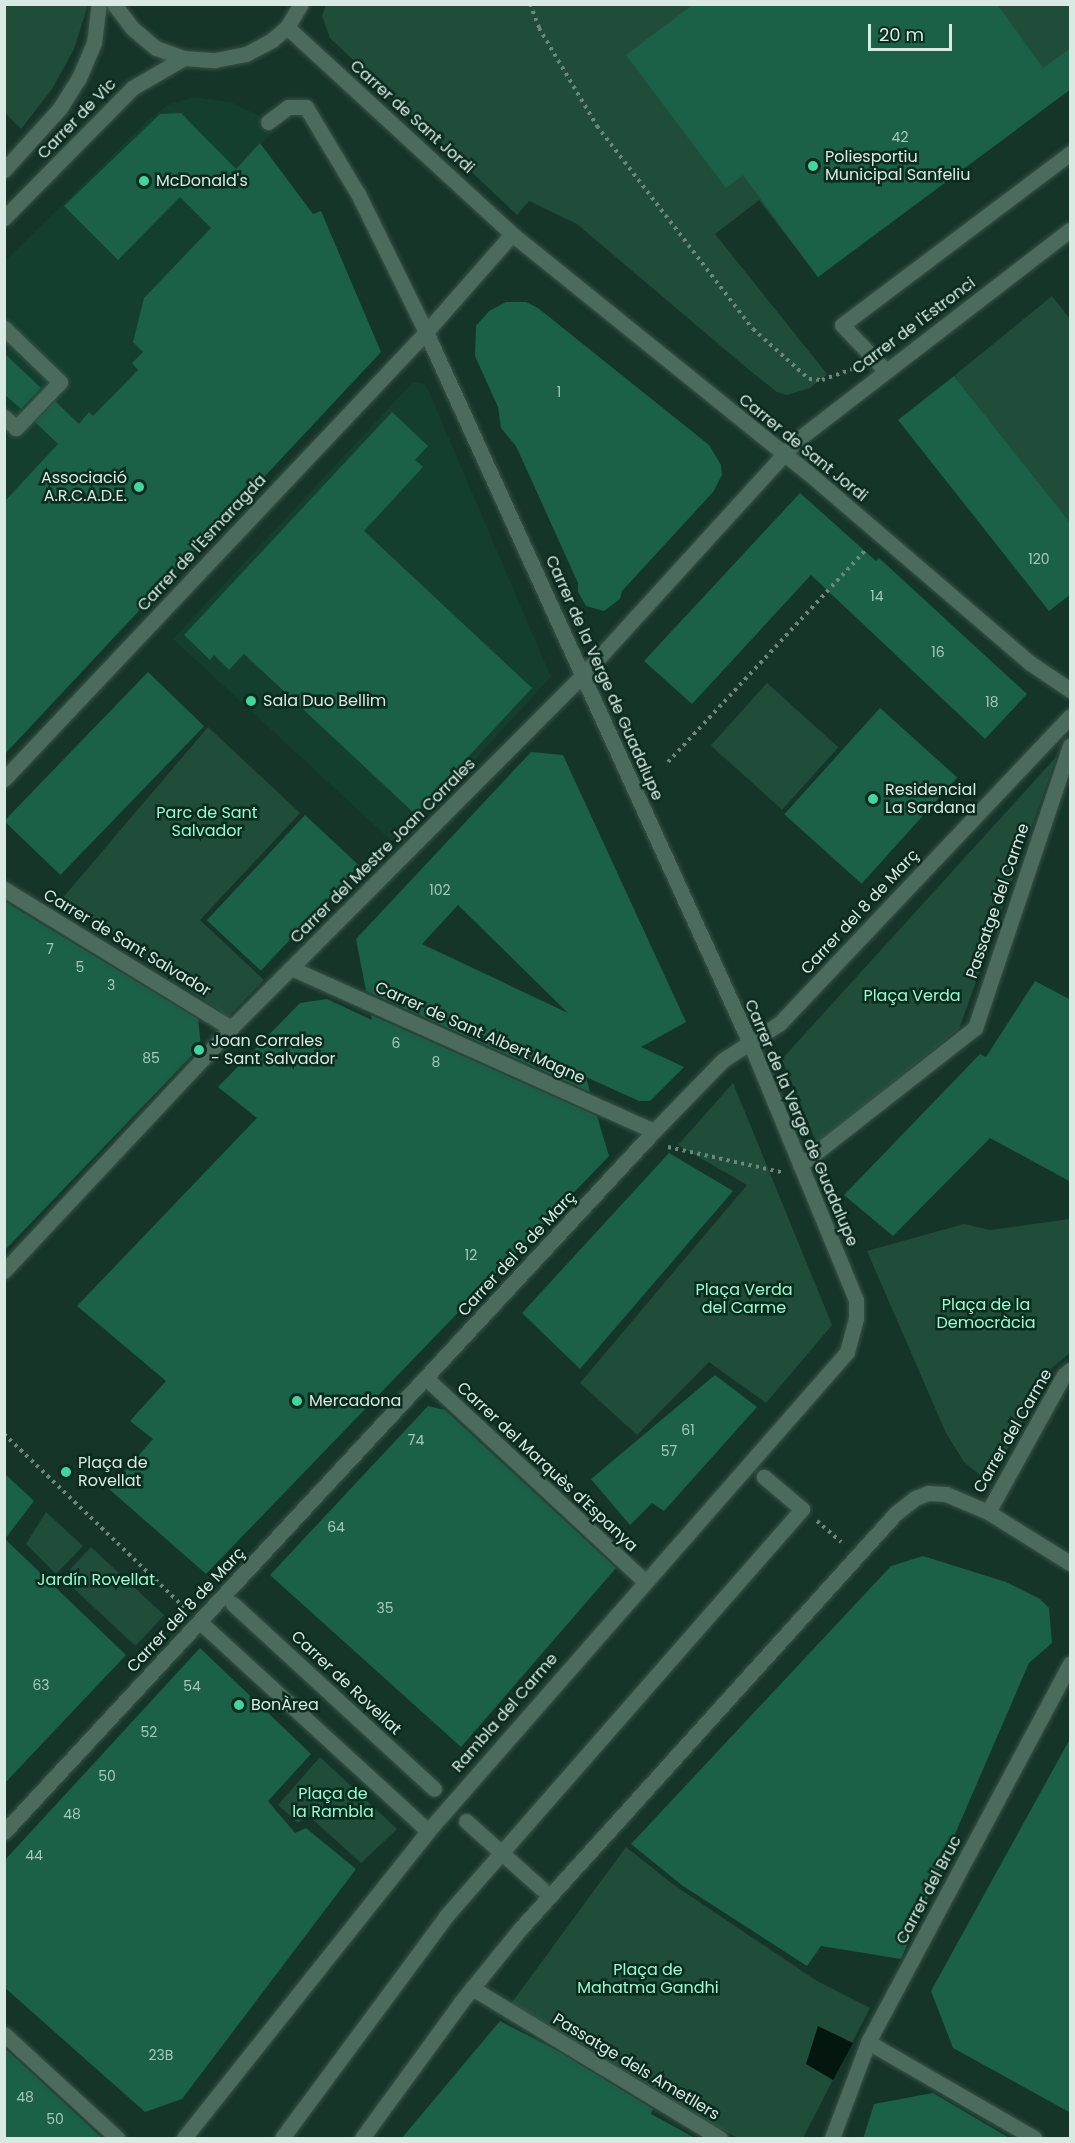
<!DOCTYPE html>
<meta charset="utf-8">
<style>
body{margin:0}
#map{position:relative;width:1075px;height:2143px;overflow:hidden;background:#153528;font-family:Poppins,sans-serif}
div>[style]{position:absolute}
[style*='--x']{left:calc(var(--x)*1px);top:calc(var(--y)*1px);width:calc(var(--w)*1px);rotate:calc(var(--a)*1deg)}
.built>*{inset:0;background:#143e2d}
.green>*{inset:0;background:#204d3a;transform-origin:0 0}
.water>*{inset:0;background:#03170f}
.building>*{inset:0;background:#1a6147;transform-origin:0 0}
.path>*{height:4px;margin-top:-2px;transform-origin:0;background:repeating-linear-gradient(90deg,#6c867b 0 3px,transparent 0 7.5px)}
.roads{filter:drop-shadow(0 0 2px #385246) drop-shadow(0 0 2px #385246)}
.minor>*{height:15px;margin:-7.5px;padding:0 7.5px;transform-origin:7.5px;border-radius:7.5px;background:#4b6b5c}
.dots>*{width:16px;height:16px;translate:-50% -50%;box-sizing:border-box;border:3px solid #0a2b1e;border-radius:50%}
span{translate:-50% -50%;white-space:nowrap;text-align:center;line-height:1.15;-webkit-text-stroke:5px #0a2b1e;paint-order:stroke}
.number-label{font-size:14px;color:#a8c8ba}
.number-label span{-webkit-text-stroke-width:0}
.street-label{font-size:16px;color:#d8eae1}
.poi-label{font-size:16px;color:#d8eae1}
.left{translate:0 -50%;text-align:left}
.right{translate:-100% -50%;text-align:right}
.park-label{font-size:16px;color:#98fbcf}
.frame{position:absolute;inset:0;border:6px solid #d8eae1;pointer-events:none}
.scale{position:absolute;left:868px;top:24px;width:84px;height:27px;box-sizing:border-box;border:3px solid #d8eae1;border-top:0;padding-left:8px;font-size:18px;line-height:21px;white-space:nowrap;color:#d8eae1;-webkit-text-stroke:4px #0a2b1e;paint-order:stroke}
</style>
<div id="map">
<div class="built">
<i style="clip-path:polygon(194px 97px,231px 102px,259px 116px,273px 132px,261px 144px,313px 214px,321px 211px,381px 352px,12px 746px,5px 739px,5px 261px,147px 121px,168px 105px)"></i>
<i style="clip-path:polygon(413px 382px,425px 384px,429px 392px,551px 677px,396px 845px,173px 639px)"></i>
</div>
<div class="green">
<i style="clip-path:polygon(326px 4px,1070px 5px,1070px 89px,818px 277px,759px 200px,715px 234px,827px 374px,810px 388px,787px 395px,777px 392px,748px 369px,577px 224px,529px 201px,517px 215px,330px 38px,322px 16px)"></i>
<i style="clip-path:polygon(4px 5px,88px 5px,74px 49px,52px 89px,21px 129px,5px 113px)"></i>
<i style="clip-path:polygon(1052px 296px,1070px 319px,1070px 524px,954px 376px)"></i>
<i style="left:767px;top:683px;width:96px;height:84px;rotate:42deg"></i>
<i style="clip-path:polygon(208px 727px,300px 813px,200px 920px,264px 980px,228px 1017px,61px 900px)"></i>
<i style="clip-path:polygon(1057px 756px,959px 1029px,817px 1144px,782px 1059px)"></i>
<i style="clip-path:polygon(733px 1083px,832px 1325px,766px 1403px,709px 1362px,637px 1435px,580px 1383px,747px 1185px,678px 1145px)"></i>
<i style="clip-path:polygon(1070px 1219px,1070px 1353px,1053px 1367px,989px 1482px,964px 1462px,946px 1433px,867px 1251px,964px 1224px,990px 1230px)"></i>
<i style="clip-path:polygon(46px 1512px,83px 1546px,56px 1574px,26px 1544px)"></i>
<i style="left:91px;top:1547px;width:100px;height:42px;rotate:43deg"></i>
<i style="clip-path:polygon(320px 1757px,397px 1829px,361px 1863px,308px 1815px,298px 1823px,278px 1805px)"></i>
<i style="clip-path:polygon(626px 1847px,674px 1885px,817px 1981px,870px 2008px,803px 2138px,738px 2138px,668px 2102px,663px 2094px,510px 2005px)"></i>
</div>
<div class="water">
<i style="clip-path:polygon(818px 2026px,853px 2043px,833px 2080px,806px 2064px)"></i>
</div>
<div class="building">
<i style="clip-path:polygon(694px 4px,997px 4px,1043px 68px,1071px 48px,1071px 89px,818px 277px,743px 175px,726px 188px,626px 55px)"></i>
<i style="clip-path:polygon(181px 113px,236px 169px,260px 143px,313px 214px,321px 211px,381px 352px,4px 755px,4px 502px,58px 444px,35px 422px,55px 401px,79px 424px,89px 412px,93px 416px,138px 370px,132px 363px,143px 352px,133px 342px,144px 298px,211px 228px,180px 197px,118px 260px,64px 206px,160px 114px)"></i>
<i style="clip-path:polygon(506px 302px,526px 302px,538px 308px,709px 445px,721px 465px,722px 475px,713px 492px,622px 591px,620px 599px,604px 611px,586px 606px,578px 592px,578px 583px,516px 446px,501px 428px,498px 407px,475px 356px,476px 326px,489px 311px)"></i>
<i style="clip-path:polygon(4px 353px,41px 388px,21px 409px,4px 394px)"></i>
<i style="clip-path:polygon(954px 376px,1071px 524px,1071px 594px,1049px 611px,898px 420px)"></i>
<i style="clip-path:polygon(392px 412px,428px 446px,415px 460px,423px 467px,364px 531px,532px 688px,415px 814px,244px 654px,229px 670px,214px 655px,210px 660px,184px 635px)"></i>
<i style="clip-path:polygon(800px 493px,876px 561px,879px 558px,1027px 694px,985px 739px,811px 575px,692px 704px,644px 661px)"></i>
<i style="left:148px;top:672px;width:78px;height:207px;rotate:44deg"></i>
<i style="left:880px;top:708px;width:104px;height:143px;rotate:42deg"></i>
<i style="clip-path:polygon(evenodd,531px 752px,563px 755px,686px 1022px,641px 1047px,684px 1067px,650px 1101px,639px 1101px,586px 1077px,590px 1092px,366px 991px,356px 939px,531px 752px,458px 905px,568px 1013px,422px 944px,458px 905px)"></i>
<i style="left:305px;top:815px;width:74px;height:144px;rotate:43deg"></i>
<i style="clip-path:polygon(4px 901px,198px 1019px,201px 1046px,4px 1251px)"></i>
<i style="clip-path:polygon(1035px 981px,1071px 1000px,1071px 1182px,990px 1138px,893px 1236px,844px 1195px,980px 1054px,986px 1057px)"></i>
<i style="clip-path:polygon(327px 999px,372px 1020px,371px 1015px,597px 1116px,609px 1156px,206px 1574px,109px 1489px,153px 1439px,130px 1421px,166px 1381px,77px 1306px,257px 1118px,218px 1087px,300px 1003px)"></i>
<i style="clip-path:polygon(669px 1153px,733px 1191px,580px 1369px,522px 1313px)"></i>
<i style="clip-path:polygon(715px 1375px,757px 1407px,664px 1511px,652px 1503px,630px 1525px,591px 1479px)"></i>
<i style="clip-path:polygon(428px 1406px,445px 1410px,616px 1568px,461px 1747px,270px 1575px)"></i>
<i style="clip-path:polygon(4px 1473px,34px 1501px,5px 1539px,126px 1655px,4px 1784px)"></i>
<i style="clip-path:polygon(923px 1556px,1006px 1582px,1040px 1599px,1049px 1608px,1052px 1643px,1029px 1663px,901px 1959px,821px 1946px,807px 1966px,683px 1886px,631px 1844px,891px 1566px)"></i>
<i style="clip-path:polygon(200px 1648px,311px 1754px,268px 1801px,295px 1833px,306px 1828px,356px 1869px,182px 2099px,145px 2112px,4px 1987px,4px 1861px)"></i>
<i style="clip-path:polygon(1071px 1737px,1071px 2113px,953px 2048px,931px 1991px)"></i>
<i style="clip-path:polygon(500px 2021px,558px 2051px,653px 2109px,651px 2114px,697px 2139px,401px 2139px)"></i>
<i style="clip-path:polygon(4px 2048px,18px 2060px,103px 2139px,4px 2139px)"></i>
<i style="clip-path:polygon(933px 2093px,1011px 2139px,863px 2139px,874px 2104px)"></i>
</div>
<div class="path">
<i style="--x:530;--y:4;--w:26;--a:69"></i>
<i style="--x:539;--y:28;--w:114;--a:59.4"></i>
<i style="--x:597;--y:126;--w:256;--a:52.5"></i>
<i style="--x:753;--y:329;--w:75;--a:41.8"></i>
<i style="--x:809;--y:379;--w:13;--a:4"></i>
<i style="--x:822;--y:380;--w:32;--a:-20"></i>
<i style="--x:668;--y:762;--w:290;--a:-47"></i>
<i style="--x:668;--y:1147;--w:116;--a:12.5"></i>
<i style="--x:4;--y:1434;--w:250;--a:43.9"></i>
<i style="--x:817;--y:1521;--w:32;--a:41"></i>
</div>
<div class="roads">
<div class="minor">
<i style="--x:114;--y:4;--w:30;--a:53"></i>
<i style="--x:132;--y:28;--w:31;--a:40"></i>
<i style="--x:156;--y:48;--w:30;--a:20"></i>
<i style="--x:184;--y:58;--w:31;--a:4"></i>
<i style="--x:215;--y:60;--w:32;--a:-11"></i>
<i style="--x:246;--y:54;--w:30;--a:-28"></i>
<i style="--x:272;--y:40;--w:20;--a:-41"></i>
<i style="--x:287;--y:27;--w:27;--a:-59"></i>
<i style="--x:287;--y:27;--w:306;--a:42.6"></i>
<i style="--x:512;--y:234;--w:378;--a:38.9"></i>
<i style="--x:806;--y:471;--w:295;--a:40.6"></i>
<i style="--x:1030;--y:663;--w:48;--a:34"></i>
<i style="--x:4;--y:170;--w:84;--a:-47.9"></i>
<i style="--x:60;--y:108;--w:36;--a:-58"></i>
<i style="--x:79;--y:78;--w:38;--a:-67"></i>
<i style="--x:94;--y:43;--w:39;--a:-83"></i>
<i style="--x:4;--y:218;--w:182;--a:-45.4"></i>
<i style="--x:132;--y:88;--w:60;--a:-30"></i>
<i style="--x:4;--y:328;--w:78;--a:44"></i>
<i style="--x:60;--y:382;--w:64;--a:133.7"></i>
<i style="--x:16;--y:428;--w:16;--a:-137"></i>
<i style="--x:885;--y:370;--w:62;--a:-133.7"></i>
<i style="--x:842;--y:325;--w:286;--a:-37"></i>
<i style="--x:4;--y:779;--w:615;--a:-46.65"></i>
<i style="--x:426;--y:332;--w:130;--a:-48.7"></i>
<i style="--x:4;--y:889;--w:266;--a:31.5"></i>
<i style="--x:291;--y:968;--w:398;--a:24.2"></i>
<i style="--x:800;--y:1165;--w:222;--a:-38.1"></i>
<i style="--x:975;--y:1028;--w:298;--a:-71.4"></i>
<i style="--x:4;--y:1271;--w:333;--a:-46.9"></i>
<i style="--x:231;--y:1028;--w:499;--a:-45.1"></i>
<i style="--x:583;--y:675;--w:318;--a:-47.7"></i>
<i style="--x:797;--y:440;--w:344;--a:-37.6"></i>
<i style="--x:427;--y:1379;--w:296;--a:42.9"></i>
<i style="--x:988;--y:1512;--w:157;--a:-61"></i>
<i style="--x:1064;--y:1375;--w:8;--a:-40"></i>
<i style="--x:233;--y:1604;--w:273;--a:42.6"></i>
<i style="--x:200;--y:1622;--w:309;--a:42.5"></i>
<i style="--x:466;--y:1821;--w:101;--a:41.8"></i>
<i style="--x:4;--y:1832;--w:956;--a:-47.16"></i>
<i style="--x:654;--y:1131;--w:99;--a:-45.8"></i>
<i style="--x:723;--y:1060;--w:68;--a:-33"></i>
<i style="--x:780;--y:1023;--w:422;--a:-46.6"></i>
<i style="--x:472;--y:1988;--w:290;--a:31.2"></i>
<i style="--x:4;--y:2034;--w:154;--a:42.6"></i>
<i style="--x:868;--y:2042;--w:192;--a:30"></i>
<i style="--x:184;--y:2138;--w:392;--a:-51.5"></i>
<i style="--x:428;--y:1831;--w:636;--a:-48.82"></i>
<i style="--x:847;--y:1352;--w:35;--a:-75"></i>
<i style="--x:856;--y:1318;--w:18;--a:-90"></i>
<i style="--x:856;--y:1300;--w:278;--a:-112.4"></i>
<i style="--x:750;--y:1043;--w:781;--a:-114.5"></i>
<i style="--x:426;--y:332;--w:154;--a:-116.2"></i>
<i style="--x:358;--y:194;--w:101;--a:-120.9"></i>
<i style="--x:306;--y:107;--w:18;--a:180"></i>
<i style="--x:288;--y:107;--w:25;--a:143"></i>
<i style="--x:282;--y:2138;--w:276;--a:-53.5"></i>
<i style="--x:446;--y:1916;--w:541;--a:-48.82"></i>
<i style="--x:802;--y:1509;--w:50;--a:-139.9"></i>
<i style="--x:362;--y:2138;--w:168;--a:-53.9"></i>
<i style="--x:461;--y:2002;--w:95;--a:-51"></i>
<i style="--x:521;--y:1928;--w:559;--a:-47.9"></i>
<i style="--x:896;--y:1513;--w:24;--a:-38"></i>
<i style="--x:915;--y:1498;--w:14;--a:-21"></i>
<i style="--x:928;--y:1493;--w:18;--a:3"></i>
<i style="--x:946;--y:1494;--w:46;--a:23.2"></i>
<i style="--x:988;--y:1512;--w:97;--a:31.9"></i>
<i style="--x:832;--y:2138;--w:103;--a:-69.4"></i>
<i style="--x:868;--y:2042;--w:429;--a:-61.9"></i>
</div>
</div>
<div class="dots">
<i style="left:813px;top:166px;background:#45d49e"></i>
<i style="left:144px;top:181px;background:#45d49e"></i>
<i style="left:139px;top:487px;background:#45d49e"></i>
<i style="left:251px;top:701px;background:#45d49e"></i>
<i style="left:873px;top:799px;background:#45d49e"></i>
<i style="left:199px;top:1050px;background:#45d49e"></i>
<i style="left:297px;top:1401px;background:#45d49e"></i>
<i style="left:66px;top:1472px;background:#45d49e"></i>
<i style="left:239px;top:1705px;background:#45d49e"></i>
</div>
<div class="number-label">
<span style="left:900px;top:137px">42</span>
<span style="left:559px;top:392px">1</span>
<span style="left:1039px;top:559px">120</span>
<span style="left:877px;top:596px">14</span>
<span style="left:938px;top:652px">16</span>
<span style="left:992px;top:702px">18</span>
<span style="left:440px;top:890px">102</span>
<span style="left:50px;top:949px">7</span>
<span style="left:80px;top:967px">5</span>
<span style="left:111px;top:985px">3</span>
<span style="left:396px;top:1043px">6</span>
<span style="left:151px;top:1058px">85</span>
<span style="left:436px;top:1062px">8</span>
<span style="left:471px;top:1255px">12</span>
<span style="left:688px;top:1430px">61</span>
<span style="left:416px;top:1440px">74</span>
<span style="left:669px;top:1451px">57</span>
<span style="left:336px;top:1527px">64</span>
<span style="left:385px;top:1608px">35</span>
<span style="left:41px;top:1685px">63</span>
<span style="left:192px;top:1686px">54</span>
<span style="left:149px;top:1732px">52</span>
<span style="left:107px;top:1776px">50</span>
<span style="left:72px;top:1814px">48</span>
<span style="left:34px;top:1855px">44</span>
<span style="left:161px;top:2055px">23B</span>
<span style="left:25px;top:2097px">48</span>
<span style="left:55px;top:2119px">50</span>
</div>
<div class="street-label">
<span style="left:412px;top:117px;rotate:42deg">Carrer de Sant Jordi</span>
<span style="left:77px;top:119px;rotate:-46deg">Carrer de Vic</span>
<span style="left:914px;top:326px;rotate:-37deg">Carrer de l'Estronci</span>
<span style="left:803px;top:448px;rotate:39deg">Carrer de Sant Jordi</span>
<span style="left:202px;top:543px;rotate:-47deg">Carrer de l'Esmaragda</span>
<span style="left:604px;top:678px;rotate:66deg">Carrer de la Verge de Guadalupe</span>
<span style="left:383px;top:851px;rotate:-45deg">Carrer del Mestre Joan Corrales</span>
<span style="left:998px;top:901px;rotate:-71deg">Passatge del Carme</span>
<span style="left:860px;top:912px;rotate:-47deg">Carrer del 8 de Març</span>
<span style="left:127px;top:943px;rotate:31deg">Carrer de Sant Salvador</span>
<span style="left:480px;top:1033px;rotate:24deg">Carrer de Sant Albert Magne</span>
<span style="left:801px;top:1123px;rotate:67deg">Carrer de la Verge de Guadalupe</span>
<span style="left:517px;top:1254px;rotate:-47deg">Carrer del 8 de Març</span>
<span style="left:1013px;top:1431px;rotate:-60deg">Carrer del Carme</span>
<span style="left:547px;top:1467px;rotate:43deg">Carrer del Marquès d'Espanya</span>
<span style="left:186px;top:1610px;rotate:-47deg">Carrer del 8 de Març</span>
<span style="left:346px;top:1683px;rotate:43deg">Carrer de Rovellat</span>
<span style="left:505px;top:1713px;rotate:-49deg">Rambla del Carme</span>
<span style="left:929px;top:1890px;rotate:-62deg">Carrer del Bruc</span>
<span style="left:636px;top:2067px;rotate:31deg">Passatge dels Ametllers</span>
</div>
<div class="poi-label">
<span class="left" style="left:825px;top:166px">Poliesportiu<br>Municipal Sanfeliu</span>
<span class="left" style="left:156px;top:181px">McDonald's</span>
<span class="right" style="left:127px;top:487px">Associació<br>A.R.C.A.D.E.</span>
<span class="left" style="left:263px;top:701px">Sala Duo Bellim</span>
<span class="left" style="left:885px;top:799px">Residencial<br>La Sardana</span>
<span class="left" style="left:211px;top:1050px">Joan Corrales<br>- Sant Salvador</span>
<span class="left" style="left:309px;top:1401px">Mercadona</span>
<span class="left" style="left:78px;top:1472px">Plaça de<br>Rovellat</span>
<span class="left" style="left:251px;top:1705px">BonÀrea</span>
</div>
<div class="park-label">
<span style="left:207px;top:822px">Parc de Sant<br>Salvador</span>
<span style="left:912px;top:996px">Plaça Verda</span>
<span style="left:744px;top:1299px">Plaça Verda<br>del Carme</span>
<span style="left:986px;top:1314px">Plaça de la<br>Democràcia</span>
<span style="left:96px;top:1580px">Jardín Rovellat</span>
<span style="left:333px;top:1803px">Plaça de<br>la Rambla</span>
<span style="left:648px;top:1979px">Plaça de<br>Mahatma Gandhi</span>
</div>
<div class="frame"></div>
<div class="scale">20 m</div>
</div>
